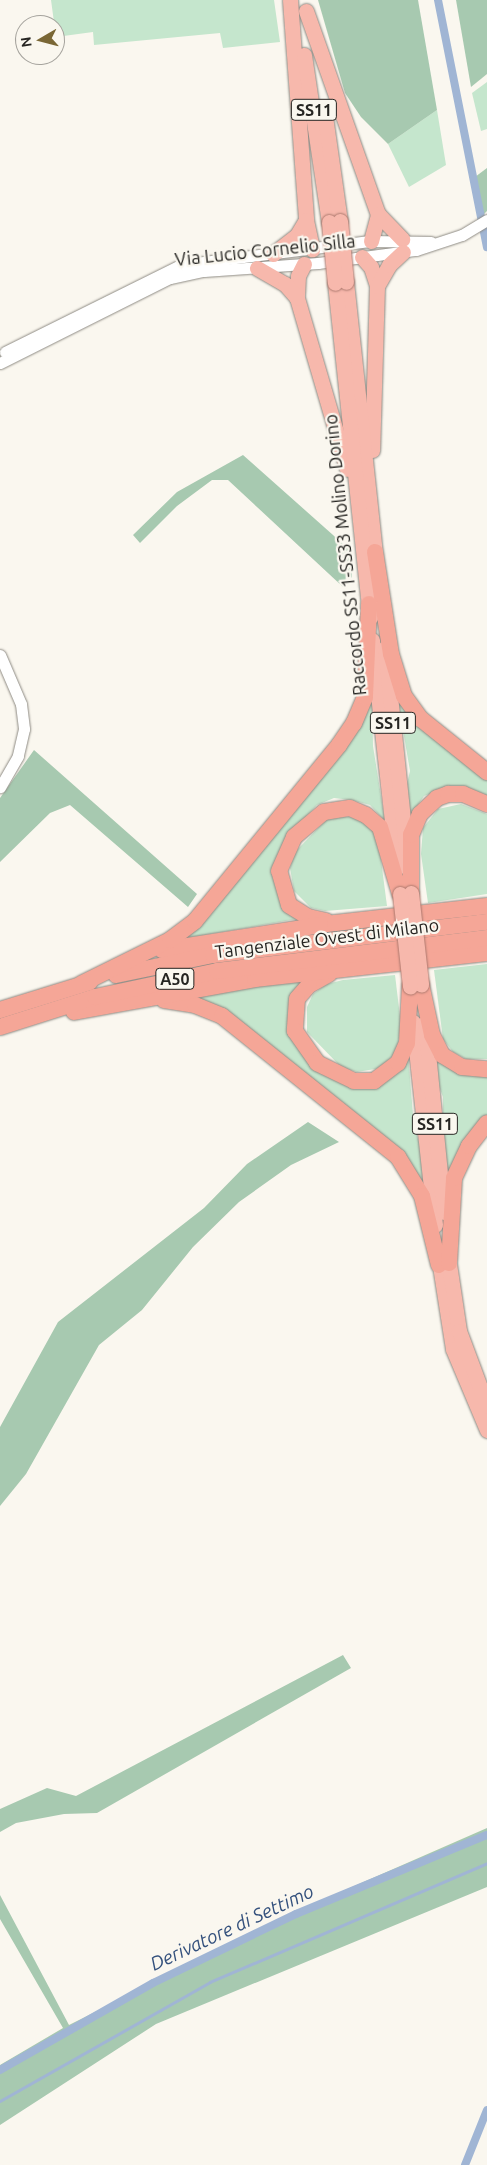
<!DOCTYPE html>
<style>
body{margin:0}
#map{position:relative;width:487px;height:2165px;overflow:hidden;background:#faf7ef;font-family:Ubuntu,sans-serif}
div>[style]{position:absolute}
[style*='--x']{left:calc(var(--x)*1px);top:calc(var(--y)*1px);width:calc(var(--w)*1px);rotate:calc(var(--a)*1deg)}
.green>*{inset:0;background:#c5e6cd}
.forest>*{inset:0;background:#a7c9b0}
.stream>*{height:2.5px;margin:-1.25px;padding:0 1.25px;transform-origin:1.25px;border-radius:1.25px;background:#a0b5d4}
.canal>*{height:8px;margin:-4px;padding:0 4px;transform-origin:4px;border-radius:4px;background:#a0b5d4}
.roads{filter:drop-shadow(0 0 1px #8e8b84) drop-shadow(0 0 1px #8e8b84)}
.tertiary>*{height:11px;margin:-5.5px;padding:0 5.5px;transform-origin:5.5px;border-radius:5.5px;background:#fff}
.trunk>*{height:15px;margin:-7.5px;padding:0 7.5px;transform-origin:7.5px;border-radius:7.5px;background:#f7b8ac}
.motorway>*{height:16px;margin:-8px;padding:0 8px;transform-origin:8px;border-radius:8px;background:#f5a697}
.bridges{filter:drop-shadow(0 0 1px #ad796e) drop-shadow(0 0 1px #ad796e)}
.trunk-bridge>*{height:15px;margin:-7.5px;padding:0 7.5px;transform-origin:7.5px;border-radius:7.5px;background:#f7b8ac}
span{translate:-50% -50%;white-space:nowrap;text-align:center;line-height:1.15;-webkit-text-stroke:4.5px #faf7ef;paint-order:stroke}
.shield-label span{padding:1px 4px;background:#faf7ef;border:1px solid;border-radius:4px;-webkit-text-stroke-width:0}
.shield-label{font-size:16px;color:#262522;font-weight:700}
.street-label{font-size:18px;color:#262522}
.water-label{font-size:19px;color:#33507c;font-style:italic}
.north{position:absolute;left:15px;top:15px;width:50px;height:50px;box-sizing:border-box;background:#faf7ef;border:1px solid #a5a39d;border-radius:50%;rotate:262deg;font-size:14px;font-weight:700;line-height:20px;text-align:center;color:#262522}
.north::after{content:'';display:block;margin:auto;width:18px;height:22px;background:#7a6735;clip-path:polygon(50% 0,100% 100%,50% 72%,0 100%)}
</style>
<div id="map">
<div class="green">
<i style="clip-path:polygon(51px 0,274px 0,280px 42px,223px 48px,220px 33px,94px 45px,93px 32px,56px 37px)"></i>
<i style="clip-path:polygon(487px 82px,487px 129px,481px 131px,472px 93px)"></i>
<i style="clip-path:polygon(437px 110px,446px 165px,409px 187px,388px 144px)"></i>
<i style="clip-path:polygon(397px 695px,487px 780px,487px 796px,437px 791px,424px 796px,409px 818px,406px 788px,410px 771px)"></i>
<i style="clip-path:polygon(372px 696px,373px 746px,385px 821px,370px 805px,351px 800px,334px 798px,317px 805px,287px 837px,274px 875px,282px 903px,297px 919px,182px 939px)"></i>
<i style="clip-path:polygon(461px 804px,487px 814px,487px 894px,428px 903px,421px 854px,423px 828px,438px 809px)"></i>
<i style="clip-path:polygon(329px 817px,354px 817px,368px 823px,378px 837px,387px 906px,325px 911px,311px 908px,294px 891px,290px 868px,295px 852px)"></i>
<i style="clip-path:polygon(487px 964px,487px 1059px,466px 1059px,453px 1052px,443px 1039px,434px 970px)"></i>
<i style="clip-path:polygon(395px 975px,401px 1024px,397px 1051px,381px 1068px,357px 1072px,341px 1067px,307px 1032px,307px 1007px,313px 994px,327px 984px,343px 980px)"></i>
<i style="clip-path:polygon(309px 979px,288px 1022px,351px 1086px,408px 1053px,414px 1127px,421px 1148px,425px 1190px,417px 1175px,192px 995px)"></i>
<i style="clip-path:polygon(435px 1051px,487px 1073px,487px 1116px,449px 1182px,443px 1146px,443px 1097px,435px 1076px)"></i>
</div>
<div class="forest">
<i style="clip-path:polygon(318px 0,418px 0,437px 110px,388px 144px,361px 117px,345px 93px)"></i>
<i style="clip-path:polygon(456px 0,487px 0,487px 74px,471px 87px)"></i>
<i style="clip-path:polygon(487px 168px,487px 211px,483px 215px,475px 177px)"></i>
<i style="clip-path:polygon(243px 455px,351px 551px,352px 577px,343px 587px,228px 480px,212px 480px,177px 506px,140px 543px,133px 535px,177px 492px)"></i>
<i style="clip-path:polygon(34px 750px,197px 894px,188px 907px,70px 805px,50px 813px,0 862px,0 798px)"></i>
<i style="clip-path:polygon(308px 1122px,339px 1142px,291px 1165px,239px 1202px,193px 1247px,142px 1310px,99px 1345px,26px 1474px,0 1506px,0 1427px,58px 1322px,204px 1208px,247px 1164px)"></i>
<i style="clip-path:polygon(343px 1655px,351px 1668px,97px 1813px,64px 1814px,16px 1823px,0 1832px,0 1809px,47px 1788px,76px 1796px)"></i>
<i style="clip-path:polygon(487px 1828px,487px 1887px,156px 2024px,0 2125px,0 2065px,63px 2028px,0 1919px,0 1895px,69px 2025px,295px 1912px)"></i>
</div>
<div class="stream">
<i style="--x:0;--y:2101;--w:241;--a:-29.5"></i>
<i style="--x:210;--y:1982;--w:301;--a:-23.2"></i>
</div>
<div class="canal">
<i style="--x:438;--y:0;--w:252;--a:78.8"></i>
<i style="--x:0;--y:2070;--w:176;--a:-29.6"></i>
<i style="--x:153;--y:1983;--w:159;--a:-25.8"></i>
<i style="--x:296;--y:1914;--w:207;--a:-22.5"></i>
<i style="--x:465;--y:2165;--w:59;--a:-68.2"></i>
</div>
<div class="roads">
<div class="tertiary">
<i style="--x:5;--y:352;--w:195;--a:-26.4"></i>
<i style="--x:180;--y:265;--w:193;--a:-7.2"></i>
<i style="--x:371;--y:241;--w:60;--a:1"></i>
<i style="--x:0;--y:363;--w:190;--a:-26.6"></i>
<i style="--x:170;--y:278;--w:35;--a:-12"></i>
<i style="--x:204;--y:271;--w:114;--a:-4"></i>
<i style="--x:318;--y:263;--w:99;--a:-7.6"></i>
<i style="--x:416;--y:250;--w:48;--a:-18.1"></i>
<i style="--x:462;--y:235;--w:29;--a:-31"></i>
<i style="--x:0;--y:655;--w:53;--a:66.8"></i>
<i style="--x:21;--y:704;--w:25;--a:83"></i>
<i style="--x:24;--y:729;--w:28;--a:103"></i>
<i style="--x:18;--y:756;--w:36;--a:120"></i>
</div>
<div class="trunk">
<i style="--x:290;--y:0;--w:221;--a:85.8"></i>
<i style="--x:306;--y:220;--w:30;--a:78"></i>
<i style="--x:306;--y:11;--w:215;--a:70.5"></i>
<i style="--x:378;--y:214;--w:35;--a:46"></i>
<i style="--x:304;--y:55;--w:169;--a:81.5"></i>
<i style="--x:324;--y:109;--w:113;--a:81.9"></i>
<i style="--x:371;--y:241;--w:28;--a:-75"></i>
<i style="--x:273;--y:254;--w:31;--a:-38"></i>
<i style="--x:297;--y:235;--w:17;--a:-59"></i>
<i style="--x:362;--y:257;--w:13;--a:48"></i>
<i style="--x:371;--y:267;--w:20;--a:72"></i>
<i style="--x:377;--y:286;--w:164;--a:91.7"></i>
<i style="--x:304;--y:264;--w:13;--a:117"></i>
<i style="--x:298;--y:276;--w:22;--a:93"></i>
<i style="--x:297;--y:298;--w:178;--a:73.7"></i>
<i style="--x:257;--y:268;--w:32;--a:30"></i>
<i style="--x:285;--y:284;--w:18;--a:49"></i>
<i style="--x:346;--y:282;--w:283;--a:83.9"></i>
<i style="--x:335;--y:283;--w:336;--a:84"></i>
<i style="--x:377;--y:286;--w:24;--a:-60"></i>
<i style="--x:389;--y:265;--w:19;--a:-43"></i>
<i style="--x:372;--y:640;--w:229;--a:83.7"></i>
<i style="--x:385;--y:648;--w:202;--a:84"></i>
<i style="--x:413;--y:1022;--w:204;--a:83.8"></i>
<i style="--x:425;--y:1023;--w:190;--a:84.3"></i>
<i style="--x:438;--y:1253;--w:97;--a:81.1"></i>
<i style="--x:453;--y:1349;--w:88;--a:67.2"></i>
<i style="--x:448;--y:1257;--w:75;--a:81.5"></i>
<i style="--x:459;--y:1331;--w:80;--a:69.5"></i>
</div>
<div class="motorway">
<i style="--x:375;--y:552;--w:103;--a:81.1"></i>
<i style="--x:391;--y:654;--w:44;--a:72.8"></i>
<i style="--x:404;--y:696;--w:29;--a:54"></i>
<i style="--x:421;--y:719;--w:85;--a:38.8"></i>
<i style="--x:411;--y:893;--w:58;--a:-90"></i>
<i style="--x:411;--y:835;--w:23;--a:-67"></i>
<i style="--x:420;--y:814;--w:23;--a:-43"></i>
<i style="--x:437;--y:798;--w:12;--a:-20"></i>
<i style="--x:448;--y:794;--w:15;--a:0"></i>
<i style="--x:463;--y:794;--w:26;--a:23"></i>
<i style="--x:326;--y:921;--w:18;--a:-167"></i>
<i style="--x:308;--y:917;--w:22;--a:-148"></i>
<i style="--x:289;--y:905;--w:35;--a:-106"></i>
<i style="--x:279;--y:871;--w:37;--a:-66"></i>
<i style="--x:294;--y:837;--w:39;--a:-40"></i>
<i style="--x:324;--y:812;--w:26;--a:-9"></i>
<i style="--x:350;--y:808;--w:17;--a:24"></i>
<i style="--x:366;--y:815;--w:18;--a:41"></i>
<i style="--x:380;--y:827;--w:70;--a:73.4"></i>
<i style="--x:162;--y:950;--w:175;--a:-8.9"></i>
<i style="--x:335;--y:923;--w:153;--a:-6.4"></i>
<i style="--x:329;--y:974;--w:23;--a:151"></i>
<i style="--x:309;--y:985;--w:18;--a:131"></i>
<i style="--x:297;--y:999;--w:32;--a:94"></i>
<i style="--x:295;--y:1031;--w:39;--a:55"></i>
<i style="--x:317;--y:1063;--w:41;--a:25.9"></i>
<i style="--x:354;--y:1081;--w:20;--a:0"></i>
<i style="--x:374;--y:1081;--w:30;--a:-37"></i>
<i style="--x:398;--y:1063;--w:22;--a:-66"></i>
<i style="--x:407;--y:1043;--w:57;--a:-87"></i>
<i style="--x:116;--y:975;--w:99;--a:-11.7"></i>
<i style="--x:213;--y:955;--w:276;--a:-6.9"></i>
<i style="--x:81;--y:984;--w:99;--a:-26.3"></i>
<i style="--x:170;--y:940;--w:31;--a:-37"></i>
<i style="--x:195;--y:921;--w:227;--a:-50.7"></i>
<i style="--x:339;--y:745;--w:27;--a:-56"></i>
<i style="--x:354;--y:723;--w:28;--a:-67"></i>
<i style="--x:365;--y:697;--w:93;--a:-87.5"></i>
<i style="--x:421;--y:984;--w:52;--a:77.8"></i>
<i style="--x:432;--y:1035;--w:22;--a:63"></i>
<i style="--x:442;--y:1055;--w:23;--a:31"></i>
<i style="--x:462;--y:1067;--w:25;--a:5"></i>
<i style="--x:164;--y:1000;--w:31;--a:9"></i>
<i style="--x:195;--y:1005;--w:29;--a:22"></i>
<i style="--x:222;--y:1016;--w:226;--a:38.7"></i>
<i style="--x:398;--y:1157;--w:46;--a:58.4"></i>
<i style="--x:422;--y:1196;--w:71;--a:76.2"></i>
<i style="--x:0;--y:1010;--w:94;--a:-17.3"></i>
<i style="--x:74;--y:1012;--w:184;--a:-10.3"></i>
<i style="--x:255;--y:979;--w:233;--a:-6.4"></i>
<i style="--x:0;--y:1027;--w:100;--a:-17.5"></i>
<i style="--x:95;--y:997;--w:125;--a:-12"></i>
<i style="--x:217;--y:971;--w:272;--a:-7"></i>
<i style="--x:449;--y:1263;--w:85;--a:-86.6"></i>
<i style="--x:454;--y:1178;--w:35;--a:-65"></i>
<i style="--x:469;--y:1146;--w:29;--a:-52"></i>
</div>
</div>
<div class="bridges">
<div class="trunk-bridge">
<i style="--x:340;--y:221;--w:61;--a:84.4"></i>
<i style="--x:329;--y:222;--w:61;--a:84.4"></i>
<i style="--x:411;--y:893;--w:92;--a:83.7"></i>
<i style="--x:400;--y:894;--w:93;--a:83.8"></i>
</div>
</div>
<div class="shield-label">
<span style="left:314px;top:110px">SS11</span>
<span style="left:393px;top:723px">SS11</span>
<span style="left:175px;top:979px">A50</span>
<span style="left:435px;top:1124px">SS11</span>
</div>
<div class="street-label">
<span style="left:265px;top:250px;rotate:-6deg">Via Lucio Cornelio Silla</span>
<span style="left:345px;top:555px;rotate:-96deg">Raccordo SS11-SS33 Molino Dorino</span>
<span style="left:327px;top:938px;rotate:-7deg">Tangenziale Ovest di Milano</span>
</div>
<div class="water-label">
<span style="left:232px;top:1928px;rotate:-25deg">Derivatore di Settimo</span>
</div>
<div class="north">N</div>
</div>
